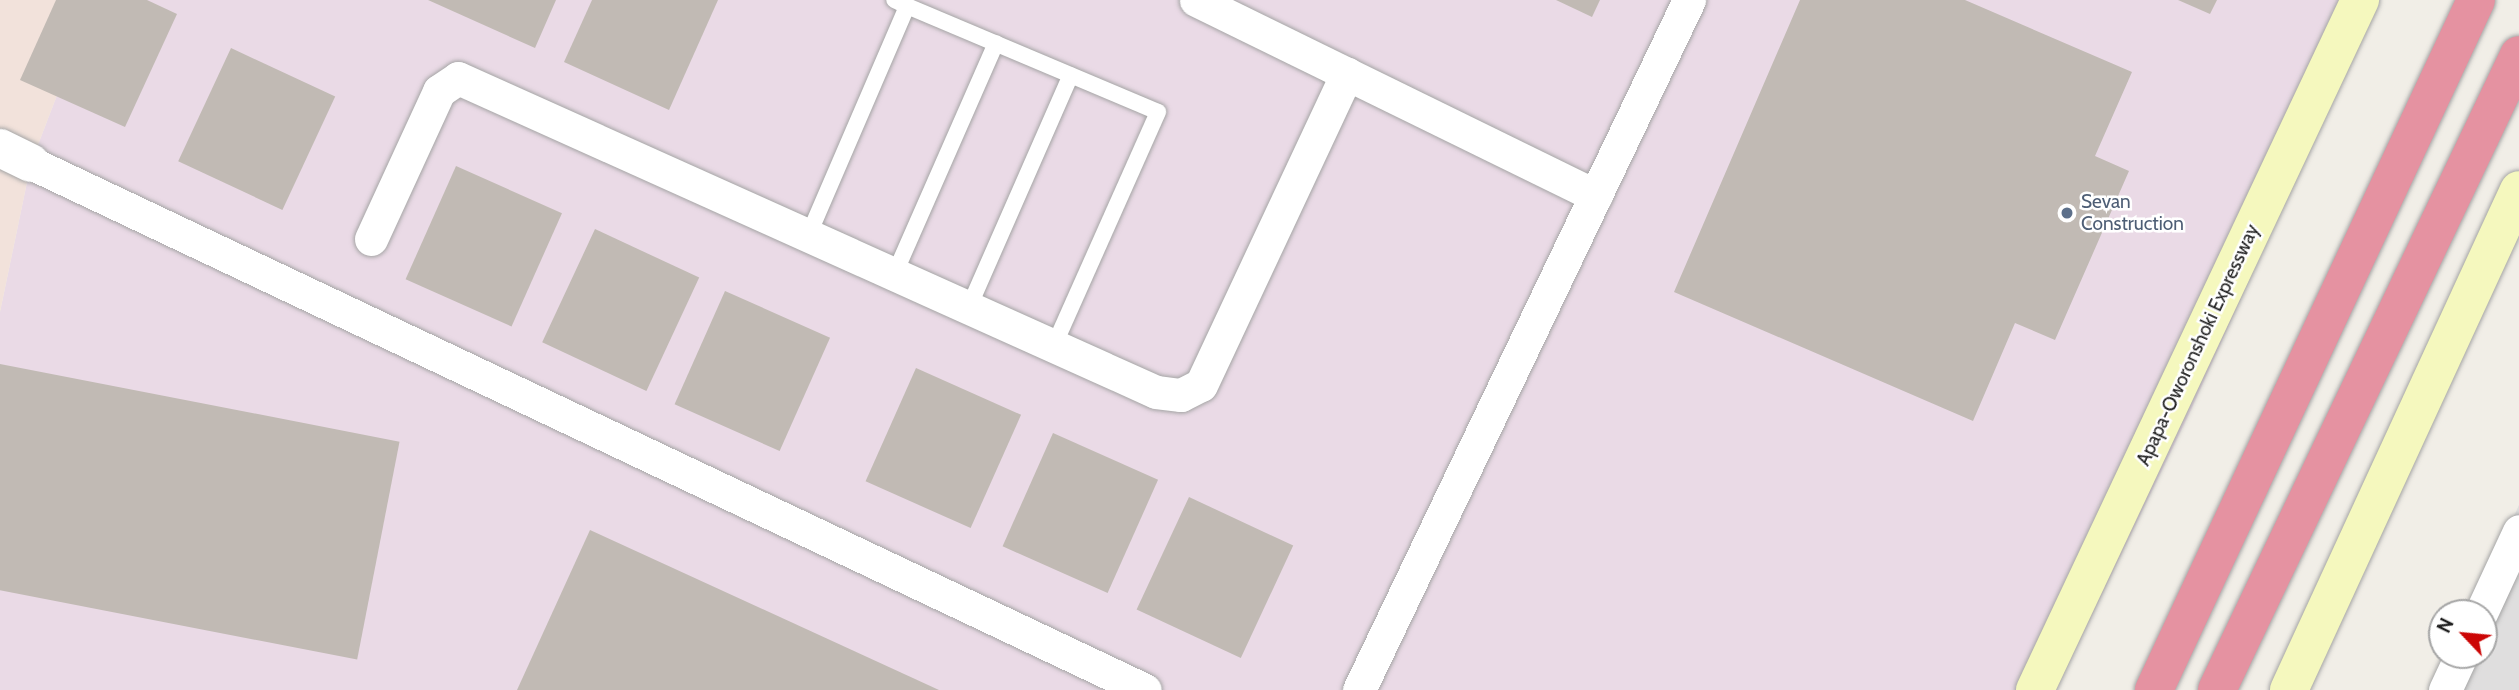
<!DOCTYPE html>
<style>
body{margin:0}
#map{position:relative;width:2519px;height:690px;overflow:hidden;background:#f1eee7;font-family:Cabin,sans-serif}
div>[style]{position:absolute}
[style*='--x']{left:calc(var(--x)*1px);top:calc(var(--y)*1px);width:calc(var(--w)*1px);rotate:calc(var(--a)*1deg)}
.residential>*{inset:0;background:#dfdede}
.industrial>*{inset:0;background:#eadae6}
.military>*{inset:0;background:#f2e2db}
.building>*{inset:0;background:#c1bab4;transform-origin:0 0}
.roads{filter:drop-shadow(0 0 2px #a5a5a5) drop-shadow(0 0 2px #a5a5a5)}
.service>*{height:16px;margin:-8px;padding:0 8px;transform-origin:8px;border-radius:8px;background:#fff}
.minor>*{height:33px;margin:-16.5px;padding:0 16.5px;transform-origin:16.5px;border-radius:16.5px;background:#fff}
.tertiary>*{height:38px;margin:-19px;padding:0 19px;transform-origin:19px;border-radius:19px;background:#fff}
.secondary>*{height:38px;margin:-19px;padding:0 19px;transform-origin:19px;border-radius:19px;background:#f5f8be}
.motorway>*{height:38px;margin:-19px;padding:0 19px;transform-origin:19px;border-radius:19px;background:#e592a1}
.dots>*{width:19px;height:19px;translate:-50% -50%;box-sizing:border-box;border:4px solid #fff;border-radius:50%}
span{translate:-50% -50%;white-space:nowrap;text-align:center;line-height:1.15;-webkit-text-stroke:5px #fff;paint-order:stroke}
.service-label{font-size:19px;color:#4e5e75}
.left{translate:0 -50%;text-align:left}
.street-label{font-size:19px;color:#212121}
.north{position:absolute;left:2428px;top:599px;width:70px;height:70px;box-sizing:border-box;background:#fff;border:2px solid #a6a6a6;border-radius:50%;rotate:296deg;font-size:19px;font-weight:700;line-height:28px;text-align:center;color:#212121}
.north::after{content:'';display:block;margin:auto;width:24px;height:32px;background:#cc0605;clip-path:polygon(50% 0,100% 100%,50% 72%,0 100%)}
</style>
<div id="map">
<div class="residential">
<i style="clip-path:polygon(2519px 505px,2519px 690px,2436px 690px,2452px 655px,2484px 655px,2484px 613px,2471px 613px)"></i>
</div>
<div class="industrial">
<i style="clip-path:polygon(110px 0,2375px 0,2191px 410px,2056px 690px,0 690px,0 312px,31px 163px,59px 90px)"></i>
</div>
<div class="military">
<i style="clip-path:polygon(0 0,110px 0,59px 90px,31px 163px,0 312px)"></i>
</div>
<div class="building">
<i style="clip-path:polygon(56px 0,147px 0,177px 14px,125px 127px,20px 80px)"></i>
<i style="clip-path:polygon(428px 0,556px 0,535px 48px)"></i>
<i style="clip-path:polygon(592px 0,718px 0,669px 110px,564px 62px)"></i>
<i style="clip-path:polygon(1556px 0,1600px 0,1592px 17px)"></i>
<i style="clip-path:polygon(1800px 0,1965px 0,2132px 72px,2095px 156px,2129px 171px,2055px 340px,2015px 323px,1973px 421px,1674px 292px)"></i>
<i style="clip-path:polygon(2178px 0,2217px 0,2210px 14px)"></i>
<i style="left:231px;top:48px;width:115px;height:125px;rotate:25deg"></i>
<i style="left:456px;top:166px;width:116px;height:124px;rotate:24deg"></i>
<i style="left:595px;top:229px;width:115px;height:125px;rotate:25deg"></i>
<i style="left:725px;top:291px;width:115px;height:124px;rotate:24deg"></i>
<i style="left:0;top:364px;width:407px;height:222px;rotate:11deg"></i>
<i style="left:916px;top:368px;width:115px;height:124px;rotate:24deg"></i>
<i style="left:1053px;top:433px;width:115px;height:124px;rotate:24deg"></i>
<i style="left:1189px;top:497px;width:115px;height:124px;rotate:25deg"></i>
<i style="clip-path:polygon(590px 530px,939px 690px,517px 690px)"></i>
</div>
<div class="roads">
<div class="service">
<i style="--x:907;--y:6;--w:272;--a:22.9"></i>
<i style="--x:1158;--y:112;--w:256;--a:114"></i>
<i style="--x:809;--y:234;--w:248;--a:-66.7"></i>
<i style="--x:907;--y:6;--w:14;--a:-155"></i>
<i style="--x:895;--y:273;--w:251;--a:-66.3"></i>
<i style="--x:969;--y:307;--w:253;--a:-66.3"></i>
</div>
<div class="minor">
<i style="--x:1196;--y:0;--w:445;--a:26.1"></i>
<i style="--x:31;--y:163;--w:1232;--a:25.32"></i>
<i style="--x:371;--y:239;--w:163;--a:-65.3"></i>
<i style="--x:439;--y:91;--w:23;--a:-34"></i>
<i style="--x:458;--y:78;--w:765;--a:24.22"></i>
<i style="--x:1156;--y:392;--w:25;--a:7"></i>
<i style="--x:1181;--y:395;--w:22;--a:-27"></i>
<i style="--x:1201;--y:385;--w:344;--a:-64.9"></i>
<i style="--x:2481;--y:613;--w:90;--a:-65.1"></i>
<i style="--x:1359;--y:690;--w:765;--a:-64.44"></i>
<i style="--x:2445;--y:690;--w:38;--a:-65"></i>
</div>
<div class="tertiary">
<i style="--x:0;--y:148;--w:34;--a:26"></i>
</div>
<div class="secondary">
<i style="--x:2035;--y:690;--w:763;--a:-64.78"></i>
<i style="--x:2289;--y:690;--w:550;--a:-65.3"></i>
</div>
<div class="motorway">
<i style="--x:2154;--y:690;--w:761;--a:-64.98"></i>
<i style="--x:2217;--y:690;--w:703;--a:-64.56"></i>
</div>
</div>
<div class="dots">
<i style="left:2067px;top:213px;background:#5c6f8a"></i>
</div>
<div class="service-label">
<span class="left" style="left:2081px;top:213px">Sevan<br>Construction</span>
</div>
<div class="street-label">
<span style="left:2198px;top:345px;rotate:-65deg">Apapa-Oworonshoki Expressway</span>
</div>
<div class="north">N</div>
</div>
